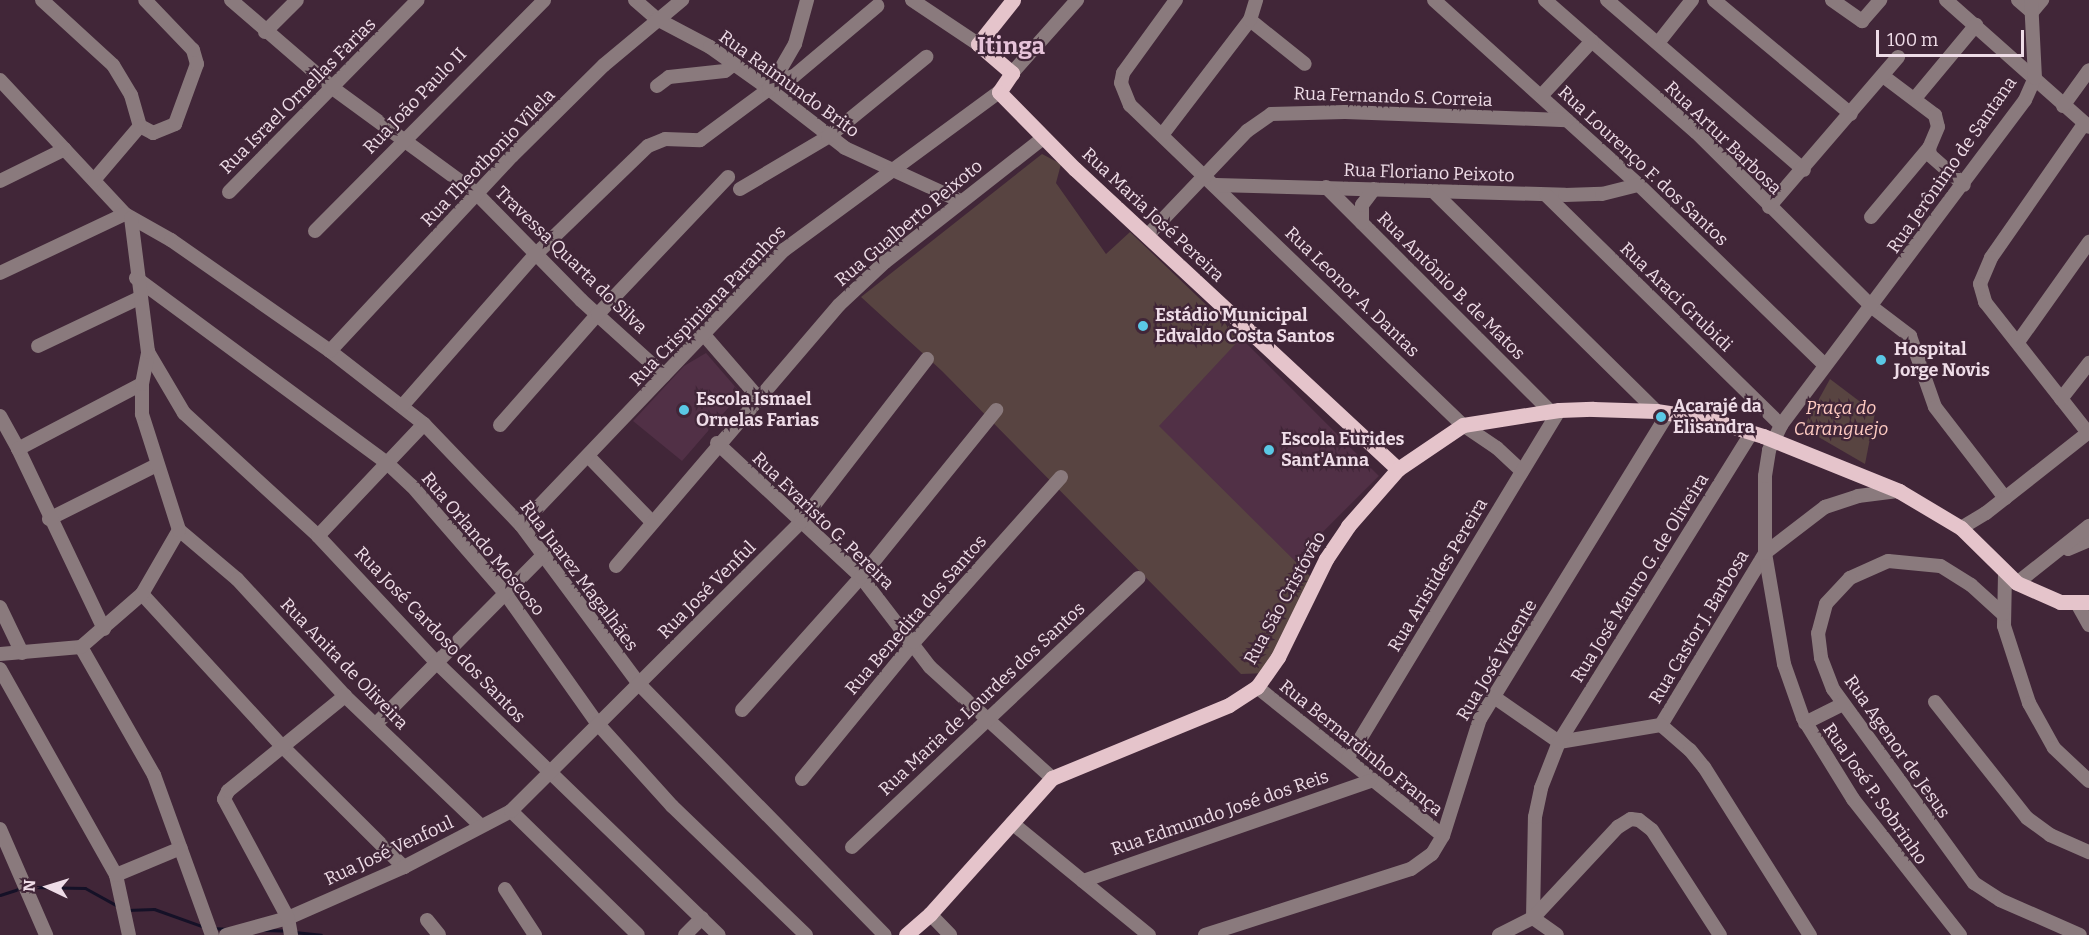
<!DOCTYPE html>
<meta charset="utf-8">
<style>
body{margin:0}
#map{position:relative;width:2089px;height:935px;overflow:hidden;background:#412638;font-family:Bitter,serif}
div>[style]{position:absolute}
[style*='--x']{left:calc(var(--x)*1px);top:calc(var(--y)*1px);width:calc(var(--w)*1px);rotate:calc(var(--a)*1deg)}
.built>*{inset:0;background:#513046;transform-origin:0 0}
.green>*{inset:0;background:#584441}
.stream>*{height:3px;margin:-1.5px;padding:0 1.5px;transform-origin:1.5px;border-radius:1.5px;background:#151127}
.minor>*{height:14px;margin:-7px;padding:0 7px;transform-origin:7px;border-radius:7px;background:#8a7a7d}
.major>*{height:15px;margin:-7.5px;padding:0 7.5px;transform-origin:7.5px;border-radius:7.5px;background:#e5c4cb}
.dots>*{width:16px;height:16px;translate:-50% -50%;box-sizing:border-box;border:3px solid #412638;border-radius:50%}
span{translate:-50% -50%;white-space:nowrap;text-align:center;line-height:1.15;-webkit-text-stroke:4.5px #412638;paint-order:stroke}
.street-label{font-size:18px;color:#eedce7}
.poi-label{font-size:18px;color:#eedce7;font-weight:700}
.left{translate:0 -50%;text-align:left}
.park-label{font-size:18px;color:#fecbc2;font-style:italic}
.district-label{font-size:24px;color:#e6c3d9;font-weight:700}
.north{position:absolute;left:18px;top:857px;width:60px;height:60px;-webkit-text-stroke:4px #412638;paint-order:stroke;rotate:274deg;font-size:16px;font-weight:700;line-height:24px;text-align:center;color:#eedce7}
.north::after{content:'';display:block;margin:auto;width:21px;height:27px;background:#eedce7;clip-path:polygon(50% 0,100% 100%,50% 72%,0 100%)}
.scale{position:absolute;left:1876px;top:30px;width:148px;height:27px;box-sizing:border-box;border:3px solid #eedce7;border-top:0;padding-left:8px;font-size:18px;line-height:21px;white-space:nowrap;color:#eedce7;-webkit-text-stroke:4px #412638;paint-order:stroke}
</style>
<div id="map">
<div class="built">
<i style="left:1241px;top:338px;width:195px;height:121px;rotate:45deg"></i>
<i style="clip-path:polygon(706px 353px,738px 390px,735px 400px,682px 461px,633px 421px,684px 366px)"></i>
</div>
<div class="green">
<i style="clip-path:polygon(1042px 154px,1061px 164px,1056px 183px,1106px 254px,1130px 232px,1241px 338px,1159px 426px,1316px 582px,1269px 673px,1241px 674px,942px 371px,861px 297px)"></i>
<i style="clip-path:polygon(1830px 379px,1875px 413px,1865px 464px,1803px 428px)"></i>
</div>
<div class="stream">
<i style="--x:30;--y:887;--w:55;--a:1"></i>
<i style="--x:85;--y:888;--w:38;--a:29"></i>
<i style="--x:0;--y:895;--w:22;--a:-18"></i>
<i style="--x:127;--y:910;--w:27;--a:-2"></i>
<i style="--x:154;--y:909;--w:53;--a:19.8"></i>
<i style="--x:213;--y:928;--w:15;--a:4"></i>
<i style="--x:264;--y:930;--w:24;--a:2"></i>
<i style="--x:294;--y:932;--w:27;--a:6"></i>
</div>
<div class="minor">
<i style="--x:42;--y:0;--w:96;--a:42.5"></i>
<i style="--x:113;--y:65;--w:35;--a:59"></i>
<i style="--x:131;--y:95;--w:32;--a:74"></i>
<i style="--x:140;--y:126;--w:15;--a:28"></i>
<i style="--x:153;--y:133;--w:24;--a:-22"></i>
<i style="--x:175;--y:124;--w:64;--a:-69.9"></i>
<i style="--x:197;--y:64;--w:15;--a:-106"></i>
<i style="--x:193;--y:50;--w:69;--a:-133.8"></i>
<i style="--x:231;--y:0;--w:136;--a:40.8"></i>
<i style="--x:334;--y:89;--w:176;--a:36.2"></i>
<i style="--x:476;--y:193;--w:150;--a:45.5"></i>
<i style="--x:581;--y:300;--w:112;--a:42.1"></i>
<i style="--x:635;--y:0;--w:29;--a:41"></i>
<i style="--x:657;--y:19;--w:60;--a:27.8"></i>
<i style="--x:710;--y:47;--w:72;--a:35.4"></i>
<i style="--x:769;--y:89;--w:96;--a:37.8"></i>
<i style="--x:845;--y:148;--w:128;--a:24.6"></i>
<i style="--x:912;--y:0;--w:79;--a:33.7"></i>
<i style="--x:1176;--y:0;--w:90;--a:126"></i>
<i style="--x:1123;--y:73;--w:10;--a:101"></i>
<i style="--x:1121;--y:83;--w:24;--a:68"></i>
<i style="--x:1130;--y:105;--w:462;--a:43.9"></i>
<i style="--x:1463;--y:425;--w:41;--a:34.1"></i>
<i style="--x:1497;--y:448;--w:34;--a:43"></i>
<i style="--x:1434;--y:0;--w:276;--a:42.1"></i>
<i style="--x:1639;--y:185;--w:257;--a:44.1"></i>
<i style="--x:1545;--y:0;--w:201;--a:41.2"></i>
<i style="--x:1696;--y:132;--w:248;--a:44.8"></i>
<i style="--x:1872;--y:307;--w:48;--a:37.3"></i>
<i style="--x:1910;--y:336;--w:75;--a:70.6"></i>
<i style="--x:1935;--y:407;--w:115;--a:52.4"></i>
<i style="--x:1607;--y:0;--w:260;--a:40.8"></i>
<i style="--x:1714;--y:0;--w:178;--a:39.8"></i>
<i style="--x:1832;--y:0;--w:37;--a:35"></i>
<i style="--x:1862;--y:21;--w:28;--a:-49"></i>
<i style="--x:1946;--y:0;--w:191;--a:41.6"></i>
<i style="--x:2018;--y:0;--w:18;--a:41"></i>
<i style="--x:2032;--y:12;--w:16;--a:-50"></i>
<i style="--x:1250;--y:20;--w:70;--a:38.7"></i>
<i style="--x:265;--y:32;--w:45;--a:-45"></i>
<i style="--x:1658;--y:43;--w:55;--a:-51.7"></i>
<i style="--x:1012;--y:73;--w:98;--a:-48.3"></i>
<i style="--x:1883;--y:76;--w:65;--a:36.9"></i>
<i style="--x:1935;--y:115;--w:12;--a:76"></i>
<i style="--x:1938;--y:127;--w:23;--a:113"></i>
<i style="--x:1929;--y:148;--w:7;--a:82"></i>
<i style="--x:1930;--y:155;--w:45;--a:41.4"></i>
<i style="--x:0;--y:80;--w:183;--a:47"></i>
<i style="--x:125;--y:214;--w:53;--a:29.5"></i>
<i style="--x:171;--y:240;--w:194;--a:34.9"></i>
<i style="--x:330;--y:351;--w:119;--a:37.8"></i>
<i style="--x:424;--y:424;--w:140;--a:46.2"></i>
<i style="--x:521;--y:525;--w:198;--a:53.4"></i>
<i style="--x:639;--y:684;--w:351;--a:45.6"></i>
<i style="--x:774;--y:82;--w:21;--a:-17"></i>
<i style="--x:794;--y:76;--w:109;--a:-40.1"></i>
<i style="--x:657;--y:86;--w:15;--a:-37"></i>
<i style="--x:669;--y:77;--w:56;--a:-6.1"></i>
<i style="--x:725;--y:71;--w:11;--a:-38"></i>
<i style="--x:1541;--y:96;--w:75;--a:-47.2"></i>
<i style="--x:1916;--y:97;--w:94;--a:-50.2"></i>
<i style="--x:2063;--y:106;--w:44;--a:-54.2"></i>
<i style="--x:2084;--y:124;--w:163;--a:124.8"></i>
<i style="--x:1991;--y:258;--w:28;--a:113"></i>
<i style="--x:1980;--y:284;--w:19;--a:74"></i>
<i style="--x:1985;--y:302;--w:167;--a:51.8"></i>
<i style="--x:1162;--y:135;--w:145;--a:-52.6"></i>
<i style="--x:1250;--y:20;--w:21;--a:-73"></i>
<i style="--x:94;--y:180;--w:71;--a:-49.6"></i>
<i style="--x:0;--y:181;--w:72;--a:-26.2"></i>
<i style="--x:1216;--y:185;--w:349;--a:1.6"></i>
<i style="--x:1565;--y:195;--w:37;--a:-2"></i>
<i style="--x:1602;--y:194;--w:38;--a:-14"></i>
<i style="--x:1326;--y:187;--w:317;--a:45"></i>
<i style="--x:740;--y:189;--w:102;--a:-30.6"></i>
<i style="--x:828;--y:137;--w:127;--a:-39.2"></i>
<i style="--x:229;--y:192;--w:269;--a:-45.5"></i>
<i style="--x:1434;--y:192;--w:312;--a:44.6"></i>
<i style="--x:1546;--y:195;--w:329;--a:44.4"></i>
<i style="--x:1769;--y:207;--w:198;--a:-49.3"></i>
<i style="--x:1871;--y:217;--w:90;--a:-50"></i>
<i style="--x:1362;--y:223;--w:18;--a:-90"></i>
<i style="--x:1362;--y:205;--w:20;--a:-53"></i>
<i style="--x:315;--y:231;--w:325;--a:-45.2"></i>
<i style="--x:1147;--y:236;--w:145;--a:-46.4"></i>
<i style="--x:1247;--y:131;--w:29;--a:-35"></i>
<i style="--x:1271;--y:114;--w:74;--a:-1.5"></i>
<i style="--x:1345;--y:112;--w:222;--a:2.1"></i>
<i style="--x:0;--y:273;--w:138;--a:-25.3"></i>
<i style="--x:136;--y:278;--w:312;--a:36.4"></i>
<i style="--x:387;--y:463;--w:34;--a:43"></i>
<i style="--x:412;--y:486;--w:142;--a:49"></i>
<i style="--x:505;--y:593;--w:159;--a:54.7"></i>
<i style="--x:597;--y:723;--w:112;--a:47.9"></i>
<i style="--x:672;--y:806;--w:186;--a:43.9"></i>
<i style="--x:705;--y:336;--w:79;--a:49.1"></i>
<i style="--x:2018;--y:342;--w:123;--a:-54.6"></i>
<i style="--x:38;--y:346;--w:112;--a:-25.4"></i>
<i style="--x:330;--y:351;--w:267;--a:-47"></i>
<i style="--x:512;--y:156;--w:129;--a:-44.7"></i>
<i style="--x:604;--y:65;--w:102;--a:-39.8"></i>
<i style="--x:148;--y:352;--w:71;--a:59.5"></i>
<i style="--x:184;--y:413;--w:182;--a:42.5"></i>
<i style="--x:318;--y:536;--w:173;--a:46.9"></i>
<i style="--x:436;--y:662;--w:393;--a:44"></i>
<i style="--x:2061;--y:399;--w:46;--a:-52.1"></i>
<i style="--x:403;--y:405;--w:200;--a:-48.7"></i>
<i style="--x:535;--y:255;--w:157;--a:-44"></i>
<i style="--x:648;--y:146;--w:18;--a:-22"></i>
<i style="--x:665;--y:139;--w:35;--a:2"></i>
<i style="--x:700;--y:140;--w:86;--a:-36.5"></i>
<i style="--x:769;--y:89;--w:52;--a:-60"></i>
<i style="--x:795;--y:44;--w:46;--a:-74.7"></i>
<i style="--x:0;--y:416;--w:38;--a:61"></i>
<i style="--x:500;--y:425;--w:148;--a:-48.6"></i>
<i style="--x:598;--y:314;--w:189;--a:-46.5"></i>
<i style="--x:717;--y:443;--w:197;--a:42.9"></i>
<i style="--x:861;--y:577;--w:113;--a:52.5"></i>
<i style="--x:930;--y:667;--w:165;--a:42.3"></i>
<i style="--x:589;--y:457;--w:91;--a:45.9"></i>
<i style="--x:49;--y:519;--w:121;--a:-26.6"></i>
<i style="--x:521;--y:525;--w:381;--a:-46.3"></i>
<i style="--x:784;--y:250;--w:267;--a:-36.3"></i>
<i style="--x:1961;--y:528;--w:29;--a:-31"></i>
<i style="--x:1986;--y:513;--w:131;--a:-38.2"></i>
<i style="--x:179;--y:530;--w:76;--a:40.2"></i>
<i style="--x:237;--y:579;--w:159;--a:47.3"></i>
<i style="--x:345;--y:696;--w:188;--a:43.7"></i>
<i style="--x:318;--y:536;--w:154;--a:-46.6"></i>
<i style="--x:2068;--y:549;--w:23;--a:-23"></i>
<i style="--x:616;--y:566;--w:343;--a:-49.5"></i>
<i style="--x:839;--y:305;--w:63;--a:-43.1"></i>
<i style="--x:885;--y:262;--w:201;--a:-38.1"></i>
<i style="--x:2005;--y:574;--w:52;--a:91.1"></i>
<i style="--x:2004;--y:626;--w:81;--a:72"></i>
<i style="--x:2029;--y:703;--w:51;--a:60.9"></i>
<i style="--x:2054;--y:748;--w:48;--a:43.3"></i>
<i style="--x:2017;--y:583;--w:92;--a:-38.4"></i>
<i style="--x:142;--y:594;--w:207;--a:47.4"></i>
<i style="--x:282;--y:746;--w:172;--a:44.8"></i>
<i style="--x:2078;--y:605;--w:23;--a:61"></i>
<i style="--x:0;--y:607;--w:51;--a:64.4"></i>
<i style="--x:2003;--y:614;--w:43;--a:-137.8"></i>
<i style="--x:1971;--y:585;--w:36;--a:-148"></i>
<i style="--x:1940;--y:566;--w:52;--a:-174.5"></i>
<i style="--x:1888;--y:561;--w:42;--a:155.9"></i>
<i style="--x:1850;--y:578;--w:35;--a:133"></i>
<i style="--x:1826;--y:604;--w:30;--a:105"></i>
<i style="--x:1818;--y:633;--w:25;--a:83"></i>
<i style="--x:1821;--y:658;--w:33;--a:69"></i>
<i style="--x:1833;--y:689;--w:240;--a:54"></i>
<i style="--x:1974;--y:883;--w:31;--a:33"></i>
<i style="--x:2000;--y:900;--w:87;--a:23.6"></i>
<i style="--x:104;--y:629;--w:199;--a:-115.5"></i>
<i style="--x:18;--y:449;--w:140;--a:-27.7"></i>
<i style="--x:81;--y:647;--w:147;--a:60.3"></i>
<i style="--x:154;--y:775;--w:170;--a:70.1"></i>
<i style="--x:0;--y:654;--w:81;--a:-4.9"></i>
<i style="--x:81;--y:647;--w:81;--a:-41"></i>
<i style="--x:142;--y:594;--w:74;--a:-60"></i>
<i style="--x:179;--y:530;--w:122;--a:-107.7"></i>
<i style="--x:142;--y:414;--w:30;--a:-90"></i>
<i style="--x:142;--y:384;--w:33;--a:-79"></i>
<i style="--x:148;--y:352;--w:135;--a:-97.2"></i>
<i style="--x:0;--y:669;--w:236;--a:60.6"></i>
<i style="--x:116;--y:875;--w:61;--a:77.8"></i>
<i style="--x:1257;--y:687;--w:238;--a:38.7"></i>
<i style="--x:1494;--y:697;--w:79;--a:34.7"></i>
<i style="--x:1935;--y:702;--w:148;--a:51.6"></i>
<i style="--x:2027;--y:818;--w:29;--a:36"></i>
<i style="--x:2050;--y:835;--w:43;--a:23.6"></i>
<i style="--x:742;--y:710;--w:178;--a:-48.2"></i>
<i style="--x:861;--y:577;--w:215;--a:-51"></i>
<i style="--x:1805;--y:723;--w:42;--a:-26.6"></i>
<i style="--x:376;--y:724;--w:239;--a:-45.3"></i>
<i style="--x:1661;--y:725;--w:201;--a:-58.8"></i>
<i style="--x:1765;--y:553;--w:76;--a:-37.5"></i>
<i style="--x:1825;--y:507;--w:35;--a:-18"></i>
<i style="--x:1858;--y:496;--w:40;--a:-7.1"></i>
<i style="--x:1661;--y:725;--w:38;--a:41"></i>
<i style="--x:1690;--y:750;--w:22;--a:51"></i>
<i style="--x:1704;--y:767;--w:199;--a:57.8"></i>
<i style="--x:1559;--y:742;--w:103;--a:-9.5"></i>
<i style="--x:1348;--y:759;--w:408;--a:-58.8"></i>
<i style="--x:802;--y:779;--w:177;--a:-50.7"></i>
<i style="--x:914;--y:642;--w:221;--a:-48.3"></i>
<i style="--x:511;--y:811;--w:177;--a:44.3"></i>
<i style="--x:1012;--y:823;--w:177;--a:39.3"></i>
<i style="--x:0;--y:829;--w:116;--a:66.5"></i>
<i style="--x:852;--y:847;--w:393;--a:-43.2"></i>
<i style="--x:116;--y:875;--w:70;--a:-22.6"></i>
<i style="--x:1083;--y:881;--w:304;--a:-19.2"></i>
<i style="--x:505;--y:889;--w:55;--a:56.9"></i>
<i style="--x:930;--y:914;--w:29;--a:46"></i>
<i style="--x:1533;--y:918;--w:101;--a:-88.9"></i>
<i style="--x:1535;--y:817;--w:30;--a:-78"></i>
<i style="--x:1541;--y:788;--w:49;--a:-68.6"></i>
<i style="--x:1559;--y:742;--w:364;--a:-58.1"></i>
<i style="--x:1533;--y:918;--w:29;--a:35"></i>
<i style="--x:427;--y:920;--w:19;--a:51"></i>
<i style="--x:226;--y:935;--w:64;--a:-15.3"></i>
<i style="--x:288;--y:918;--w:127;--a:-23.7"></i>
<i style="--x:404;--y:867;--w:121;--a:-27.6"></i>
<i style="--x:511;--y:811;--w:409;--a:-44.9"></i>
<i style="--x:801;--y:522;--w:206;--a:-52.3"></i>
<i style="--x:291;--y:935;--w:17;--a:-100"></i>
<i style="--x:288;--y:918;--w:135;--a:-118.3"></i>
<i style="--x:224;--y:799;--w:9;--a:-63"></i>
<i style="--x:228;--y:791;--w:151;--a:-39.1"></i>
<i style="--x:685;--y:935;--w:24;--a:-45"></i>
<i style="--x:1205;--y:935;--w:216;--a:-17.8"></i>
<i style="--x:1411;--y:869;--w:26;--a:-36"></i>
<i style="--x:1432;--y:854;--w:21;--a:-59"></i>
<i style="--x:1443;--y:836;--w:123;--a:-72.5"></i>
<i style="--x:1480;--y:719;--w:359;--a:-58.4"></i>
<i style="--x:1499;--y:935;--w:38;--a:-27"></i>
<i style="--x:1533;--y:918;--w:125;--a:-47"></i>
<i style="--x:1618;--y:827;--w:15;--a:-32"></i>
<i style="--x:1631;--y:819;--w:8;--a:7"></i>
<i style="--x:1639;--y:820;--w:16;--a:38"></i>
<i style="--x:1652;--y:830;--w:125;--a:57.1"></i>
<i style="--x:1960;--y:935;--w:173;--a:-128.2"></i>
<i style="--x:1853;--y:799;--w:95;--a:-121.7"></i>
<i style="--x:1803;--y:718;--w:57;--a:-109.4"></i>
<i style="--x:1784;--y:664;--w:113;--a:-99.7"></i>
<i style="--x:1765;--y:553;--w:77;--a:-90"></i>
<i style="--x:1765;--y:476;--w:26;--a:-81"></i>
<i style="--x:1769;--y:450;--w:28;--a:-64"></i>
<i style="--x:1781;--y:425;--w:406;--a:-53.1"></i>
<i style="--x:2025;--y:100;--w:24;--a:-66"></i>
<i style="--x:2035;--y:78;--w:78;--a:-92.9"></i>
</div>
<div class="major">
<i style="--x:1013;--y:0;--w:56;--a:128.5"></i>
<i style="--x:978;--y:44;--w:45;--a:40.5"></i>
<i style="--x:1012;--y:73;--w:23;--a:124"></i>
<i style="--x:999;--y:92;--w:108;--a:45.4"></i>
<i style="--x:1075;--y:169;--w:441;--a:42.9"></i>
<i style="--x:906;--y:935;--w:32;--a:-41"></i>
<i style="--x:930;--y:914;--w:183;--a:-48.1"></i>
<i style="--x:1052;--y:778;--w:191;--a:-22.4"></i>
<i style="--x:1229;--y:705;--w:33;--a:-33"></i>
<i style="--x:1257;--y:687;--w:37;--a:-55"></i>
<i style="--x:1278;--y:657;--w:109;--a:-63.9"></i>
<i style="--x:1326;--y:559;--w:40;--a:-56"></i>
<i style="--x:1348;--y:526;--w:76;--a:-48.7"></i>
<i style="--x:1398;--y:469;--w:78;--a:-34.1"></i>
<i style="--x:1463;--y:425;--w:97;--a:-8.9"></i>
<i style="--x:1559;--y:410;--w:34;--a:-2"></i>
<i style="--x:1593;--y:409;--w:63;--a:1.8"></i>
<i style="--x:1656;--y:411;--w:53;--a:8.7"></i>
<i style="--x:1708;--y:419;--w:58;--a:17.2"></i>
<i style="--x:1763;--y:436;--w:147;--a:22"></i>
<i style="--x:1899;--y:491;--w:72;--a:30.8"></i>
<i style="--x:1961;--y:528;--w:78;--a:44.5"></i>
<i style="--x:2017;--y:583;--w:47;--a:23.8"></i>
<i style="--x:2060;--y:602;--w:29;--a:0"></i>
</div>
<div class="dots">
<i style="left:1143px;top:326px;background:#5ac8e5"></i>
<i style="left:1881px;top:360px;background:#5ac8e5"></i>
<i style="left:684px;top:410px;background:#5ac8e5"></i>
<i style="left:1661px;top:417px;background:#5ac8e5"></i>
<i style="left:1269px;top:450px;background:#5ac8e5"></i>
</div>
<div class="street-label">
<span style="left:789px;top:84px;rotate:36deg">Rua Raimundo Brito</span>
<span style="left:298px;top:96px;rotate:-45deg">Rua Israel Ornellas Farias</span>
<span style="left:1393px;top:97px;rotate:2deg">Rua Fernando S. Correia</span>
<span style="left:415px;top:101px;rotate:-46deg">Rua João Paulo II</span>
<span style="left:1723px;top:138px;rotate:44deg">Rua Artur Barbosa</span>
<span style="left:488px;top:158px;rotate:-46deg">Rua Theothonio Vilela</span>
<span style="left:1952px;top:165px;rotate:-55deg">Rua Jerônimo de Santana</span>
<span style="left:1643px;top:166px;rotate:43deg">Rua Lourenço F. dos Santos</span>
<span style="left:1429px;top:173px;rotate:2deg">Rua Floriano Peixoto</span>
<span style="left:1153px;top:215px;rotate:43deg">Rua Maria José Pereira</span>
<span style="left:909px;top:223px;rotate:-40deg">Rua Gualberto Peixoto</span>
<span style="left:571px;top:260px;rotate:44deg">Travessa Quarta do Silva</span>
<span style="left:1451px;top:286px;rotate:45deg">Rua Antônio B. de Matos</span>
<span style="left:1352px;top:292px;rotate:44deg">Rua Leonor A. Dantas</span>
<span style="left:1676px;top:297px;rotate:44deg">Rua Araci Grubidi</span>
<span style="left:708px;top:306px;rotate:-46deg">Rua Crispiniana Paranhos</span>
<span style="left:823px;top:521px;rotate:44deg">Rua Evaristo G. Pereira</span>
<span style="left:483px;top:544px;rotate:50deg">Rua Orlando Moscoso</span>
<span style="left:1438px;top:575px;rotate:-59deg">Rua Aristides Pereira</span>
<span style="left:579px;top:576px;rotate:53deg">Rua Juarez Magalhães</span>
<span style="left:1640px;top:578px;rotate:-58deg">Rua José Mauro G. de Oliveira</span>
<span style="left:707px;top:590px;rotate:-45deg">Rua José Venful</span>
<span style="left:1285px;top:598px;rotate:-61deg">Rua São Cristóvão</span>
<span style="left:916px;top:615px;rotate:-49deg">Rua Benedita dos Santos</span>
<span style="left:1699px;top:627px;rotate:-59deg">Rua Castor J. Barbosa</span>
<span style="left:440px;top:635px;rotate:46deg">Rua José Cardoso dos Santos</span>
<span style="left:1497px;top:660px;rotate:-59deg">Rua José Vicente</span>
<span style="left:344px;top:664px;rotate:46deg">Rua Anita de Oliveira</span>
<span style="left:982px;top:699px;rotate:-43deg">Rua Maria de Lourdes dos Santos</span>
<span style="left:1897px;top:747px;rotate:55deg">Rua Agenor de Jesus</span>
<span style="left:1361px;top:748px;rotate:39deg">Rua Bernardinho França</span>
<span style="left:1875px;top:794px;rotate:55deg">Rua José P. Sobrinho</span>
<span style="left:1220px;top:813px;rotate:-19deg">Rua Edmundo José dos Reis</span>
<span style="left:389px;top:851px;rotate:-25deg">Rua José Venfoul</span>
</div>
<div class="poi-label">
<span class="left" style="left:1155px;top:326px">Estádio Municipal<br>Edvaldo Costa Santos</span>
<span class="left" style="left:1894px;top:360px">Hospital<br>Jorge Novis</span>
<span class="left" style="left:696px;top:410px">Escola Ismael<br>Ornelas Farias</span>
<span class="left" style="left:1673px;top:417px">Acarajé da<br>Elisandra</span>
<span class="left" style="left:1281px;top:450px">Escola Eurides<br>Sant'Anna</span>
</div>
<div class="park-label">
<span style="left:1841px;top:419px">Praça do<br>Caranguejo</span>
</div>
<div class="district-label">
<span style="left:1011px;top:47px">Itinga</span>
</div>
<div class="north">N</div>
<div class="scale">100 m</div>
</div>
